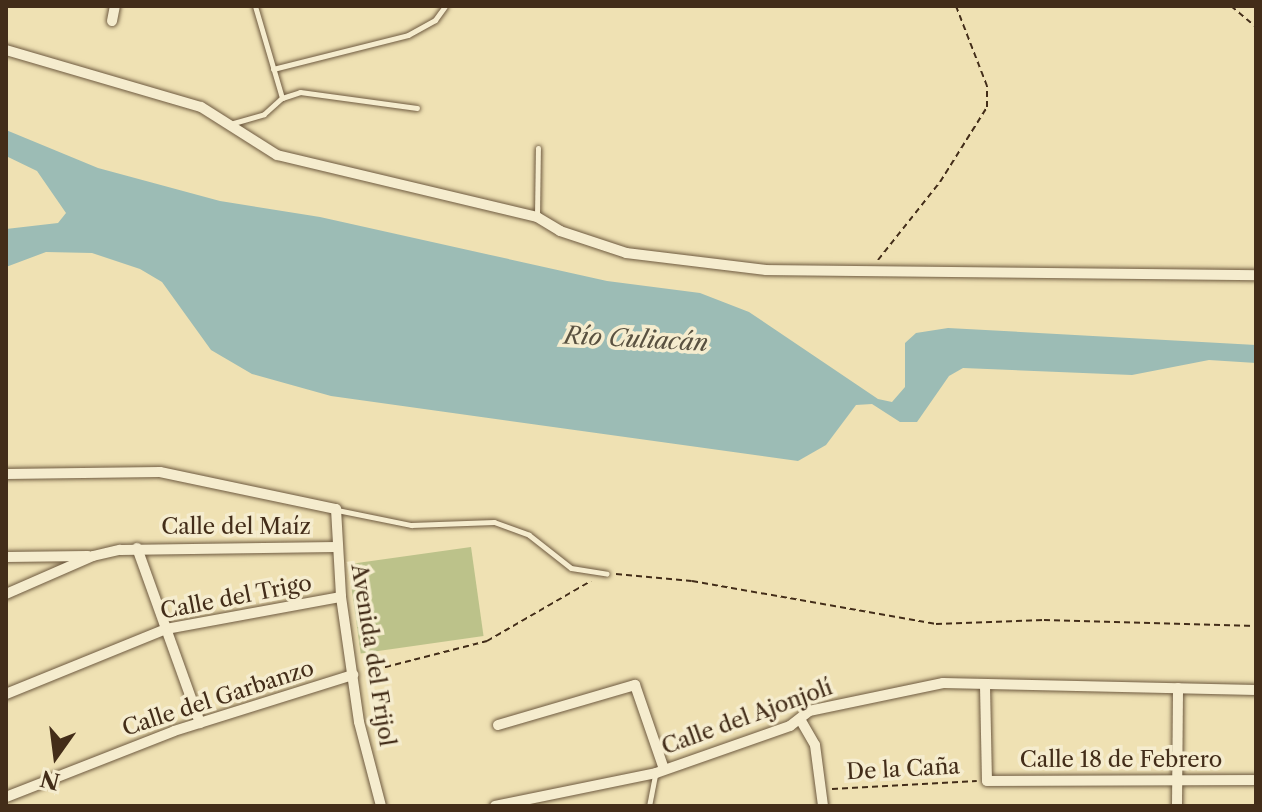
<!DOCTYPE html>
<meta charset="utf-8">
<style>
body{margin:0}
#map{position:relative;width:1262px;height:812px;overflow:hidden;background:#efe1b3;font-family:"Libre Caslon Text",serif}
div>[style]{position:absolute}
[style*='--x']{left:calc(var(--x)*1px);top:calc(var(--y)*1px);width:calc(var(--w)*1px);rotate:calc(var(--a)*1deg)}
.green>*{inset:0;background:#bcc28a;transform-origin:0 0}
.water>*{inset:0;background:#9cbcb5}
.path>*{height:2px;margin-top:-1px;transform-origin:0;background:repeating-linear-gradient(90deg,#432d19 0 6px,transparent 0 10px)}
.roads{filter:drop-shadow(0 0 2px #6e5a40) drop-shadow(0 0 2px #6e5a40)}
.lane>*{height:5px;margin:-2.5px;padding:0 2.5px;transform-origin:2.5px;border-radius:2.5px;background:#f5ecce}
.street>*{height:10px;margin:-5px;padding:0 5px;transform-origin:5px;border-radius:5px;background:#f5ecce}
span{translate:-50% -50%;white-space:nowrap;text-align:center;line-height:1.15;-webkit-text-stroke:7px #f5ecce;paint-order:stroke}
.street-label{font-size:22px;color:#432d19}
.water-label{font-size:24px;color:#595140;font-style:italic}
.frame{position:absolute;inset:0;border:8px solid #432d19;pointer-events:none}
.north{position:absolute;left:16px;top:716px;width:80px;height:80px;-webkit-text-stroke:6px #f5ecce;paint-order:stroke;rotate:194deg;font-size:22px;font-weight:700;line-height:32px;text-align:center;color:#432d19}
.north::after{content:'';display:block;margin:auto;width:28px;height:36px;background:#432d19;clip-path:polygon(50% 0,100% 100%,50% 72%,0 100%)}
</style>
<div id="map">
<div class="green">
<i style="left:471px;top:547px;width:90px;height:124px;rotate:82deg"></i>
</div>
<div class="water">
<i style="clip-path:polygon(6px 130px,98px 168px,220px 201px,320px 217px,607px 281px,700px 293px,749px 312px,878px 399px,892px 402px,905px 387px,905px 343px,916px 333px,948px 328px,1256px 345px,1256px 363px,1209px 360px,1132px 375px,963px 368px,949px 376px,917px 422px,900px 422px,872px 404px,856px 405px,826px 445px,798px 461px,331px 396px,252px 374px,211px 350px,162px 282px,140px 269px,92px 253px,46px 252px,6px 267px,6px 229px,58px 223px,66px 213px,37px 171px,6px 156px)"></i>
</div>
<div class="path">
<i style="--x:1231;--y:6;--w:33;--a:40"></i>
<i style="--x:878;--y:260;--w:100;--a:-51.5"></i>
<i style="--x:940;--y:182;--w:89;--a:-57.9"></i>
<i style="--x:987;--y:107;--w:21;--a:-90"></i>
<i style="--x:987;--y:86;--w:86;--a:-111.2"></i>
<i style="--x:616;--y:574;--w:76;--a:5.3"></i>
<i style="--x:692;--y:581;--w:248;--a:10"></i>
<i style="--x:936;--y:624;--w:108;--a:-2.1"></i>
<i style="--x:1044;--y:620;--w:212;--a:1.6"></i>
<i style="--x:366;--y:672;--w:125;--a:-14.4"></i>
<i style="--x:487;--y:641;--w:120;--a:-30"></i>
<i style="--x:832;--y:789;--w:145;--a:-3.2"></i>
</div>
<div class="roads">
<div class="lane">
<i style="--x:255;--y:6;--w:96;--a:73.6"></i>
<i style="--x:273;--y:69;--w:139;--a:-14.1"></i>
<i style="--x:408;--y:35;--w:31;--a:-29"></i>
<i style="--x:435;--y:20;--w:17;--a:-54"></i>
<i style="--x:230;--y:124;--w:35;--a:-16"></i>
<i style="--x:264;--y:114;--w:24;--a:-42"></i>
<i style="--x:282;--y:98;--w:19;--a:-18"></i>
<i style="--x:300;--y:92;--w:118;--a:7.8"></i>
<i style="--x:537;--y:216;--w:68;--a:-89.2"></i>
<i style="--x:337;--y:510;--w:76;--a:11.5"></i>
<i style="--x:411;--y:525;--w:83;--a:-2.1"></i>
<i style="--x:494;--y:522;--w:37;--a:20"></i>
<i style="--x:529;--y:535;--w:53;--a:38.2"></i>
<i style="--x:571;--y:568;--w:36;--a:9"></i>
<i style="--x:649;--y:806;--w:33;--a:-79"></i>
</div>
<div class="street">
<i style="--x:112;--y:21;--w:15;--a:-79"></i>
<i style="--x:6;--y:50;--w:203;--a:16.3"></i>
<i style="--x:201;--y:107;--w:90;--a:32.3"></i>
<i style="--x:277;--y:155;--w:267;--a:13.4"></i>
<i style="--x:537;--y:217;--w:27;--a:31"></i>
<i style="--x:560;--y:231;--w:70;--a:18.4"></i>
<i style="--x:626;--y:253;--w:141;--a:6.9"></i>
<i style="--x:766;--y:270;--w:490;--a:0.6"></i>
<i style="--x:6;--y:474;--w:154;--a:-0.7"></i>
<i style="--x:160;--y:472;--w:180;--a:11.9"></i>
<i style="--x:336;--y:509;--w:88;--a:86.7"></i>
<i style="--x:341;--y:597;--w:126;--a:81.8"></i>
<i style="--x:359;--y:722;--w:87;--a:75.3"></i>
<i style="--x:137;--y:548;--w:186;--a:70.2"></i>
<i style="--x:6;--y:557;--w:82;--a:-0.7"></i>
<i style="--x:6;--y:594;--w:95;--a:-23.6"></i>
<i style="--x:93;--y:556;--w:28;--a:-13"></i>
<i style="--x:120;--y:550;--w:216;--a:-0.8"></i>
<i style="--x:985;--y:686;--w:95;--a:88.8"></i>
<i style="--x:987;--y:781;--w:269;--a:-0.2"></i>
<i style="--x:6;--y:694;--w:173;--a:-22.1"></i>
<i style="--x:166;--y:629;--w:178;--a:-10.4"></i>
<i style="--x:800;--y:719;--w:30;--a:60"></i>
<i style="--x:815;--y:745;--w:62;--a:82.5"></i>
<i style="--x:498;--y:725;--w:143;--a:-16.3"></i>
<i style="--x:635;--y:685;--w:89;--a:71"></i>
<i style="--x:6;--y:797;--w:180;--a:-21.4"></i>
<i style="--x:174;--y:731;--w:188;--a:-17.4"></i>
<i style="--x:495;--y:806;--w:164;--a:-11.6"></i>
<i style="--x:656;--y:773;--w:142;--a:-19.3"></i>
<i style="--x:790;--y:726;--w:24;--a:-38"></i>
<i style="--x:809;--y:711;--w:137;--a:-11.8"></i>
<i style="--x:943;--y:683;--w:313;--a:1.3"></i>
<i style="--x:1177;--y:806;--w:118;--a:-89.5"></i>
</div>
</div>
<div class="street-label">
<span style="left:236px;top:527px">Calle del Maíz</span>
<span style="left:236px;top:597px;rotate:-11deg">Calle del Trigo</span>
<span style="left:373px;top:655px;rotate:81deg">Avenida del Frijol</span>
<span style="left:218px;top:698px;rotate:-18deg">Calle del Garbanzo</span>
<span style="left:747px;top:717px;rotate:-20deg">Calle del Ajonjolí</span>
<span style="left:1121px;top:760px">Calle 18 de Febrero</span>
<span style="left:903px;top:769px;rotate:-3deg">De la Caña</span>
</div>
<div class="water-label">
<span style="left:636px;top:339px;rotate:3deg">Río Culiacán</span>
</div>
<div class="frame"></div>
<div class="north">N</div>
</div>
